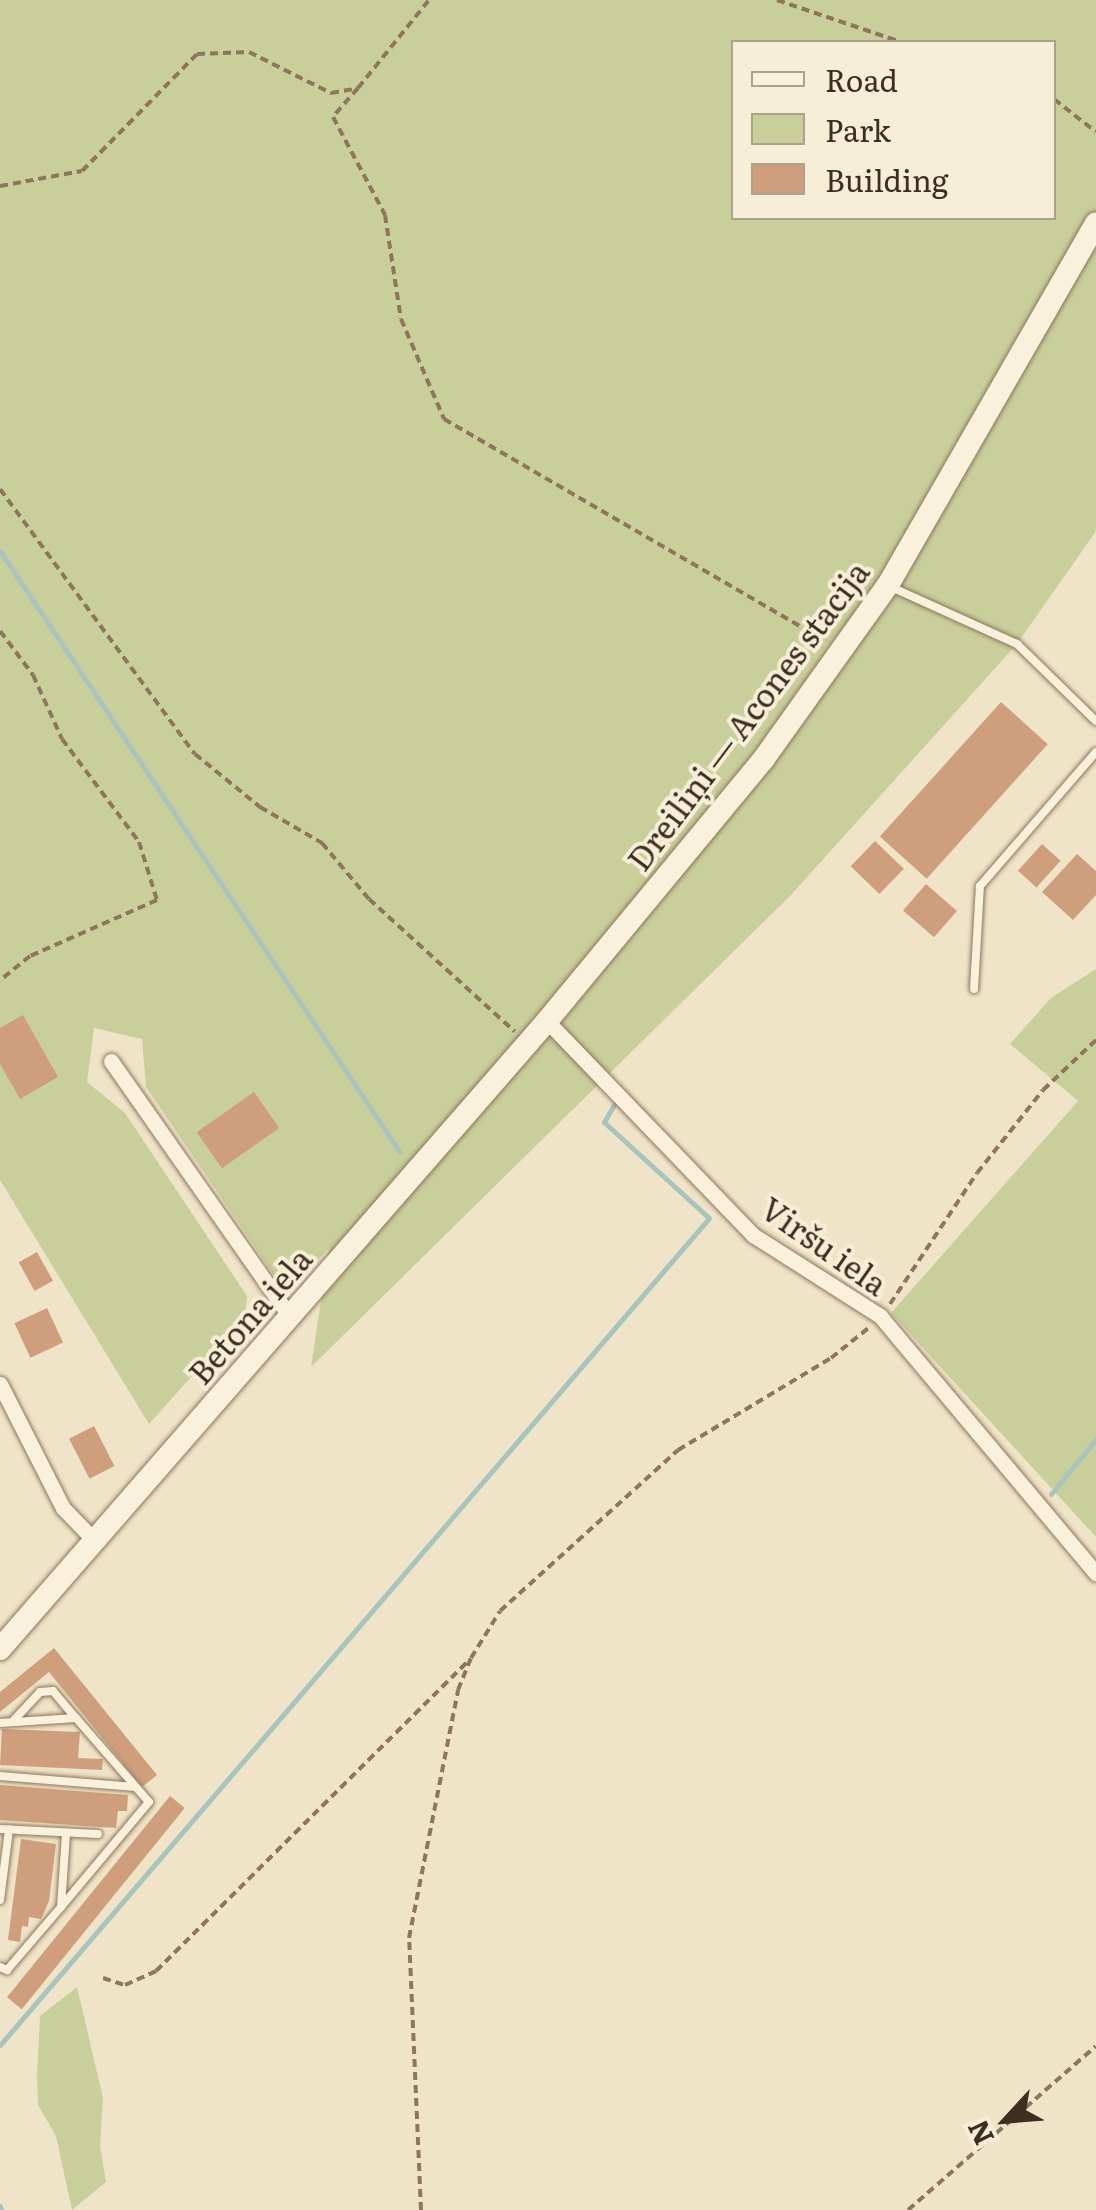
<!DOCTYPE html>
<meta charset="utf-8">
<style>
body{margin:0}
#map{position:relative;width:1096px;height:2210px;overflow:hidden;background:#f0e4c8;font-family:Literata,serif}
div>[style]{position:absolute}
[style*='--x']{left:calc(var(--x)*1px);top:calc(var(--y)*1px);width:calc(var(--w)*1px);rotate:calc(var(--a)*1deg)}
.green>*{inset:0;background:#c9cf9b}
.stream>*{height:5px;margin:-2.5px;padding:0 2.5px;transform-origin:2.5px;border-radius:2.5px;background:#a9c4bc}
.building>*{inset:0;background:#cf9f7d;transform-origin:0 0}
.path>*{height:4px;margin-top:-2px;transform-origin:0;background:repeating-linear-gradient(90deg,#8d765c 0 8px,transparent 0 13px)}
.roads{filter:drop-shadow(0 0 2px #8d765c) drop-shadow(0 0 2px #8d765c)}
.service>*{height:8px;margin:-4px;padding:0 4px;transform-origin:4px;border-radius:4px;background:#faf1dc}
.minor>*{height:15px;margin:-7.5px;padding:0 7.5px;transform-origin:7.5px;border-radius:7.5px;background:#faf1dc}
.secondary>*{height:22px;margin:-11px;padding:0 11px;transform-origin:11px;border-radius:11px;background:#faf1dc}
span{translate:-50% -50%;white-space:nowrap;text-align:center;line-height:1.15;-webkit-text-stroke:8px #f7eed8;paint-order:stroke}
.street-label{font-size:32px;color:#3d2e20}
.legend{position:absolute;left:731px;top:40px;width:325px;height:180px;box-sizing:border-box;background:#f7eed8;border:2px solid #ada18e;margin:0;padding:12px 18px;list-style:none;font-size:30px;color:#3d2e20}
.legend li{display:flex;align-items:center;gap:20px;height:50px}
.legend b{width:50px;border:2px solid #ada18e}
.north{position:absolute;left:956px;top:2070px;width:100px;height:100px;-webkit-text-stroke:8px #f7eed8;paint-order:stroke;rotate:244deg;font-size:28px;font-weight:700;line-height:40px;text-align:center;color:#3d2e20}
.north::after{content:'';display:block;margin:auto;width:35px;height:45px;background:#3d2e20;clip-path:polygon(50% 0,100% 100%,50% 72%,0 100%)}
</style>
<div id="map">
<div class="green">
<i style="clip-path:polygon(evenodd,0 0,1096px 0,1096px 531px,1017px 644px,791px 895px,311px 1367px,329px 1248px,299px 1280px,274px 1275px,146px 1087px,142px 1039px,94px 1028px,87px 1082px,125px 1113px,247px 1296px,245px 1317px,149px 1424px,0 1180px,0 0,734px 42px,1054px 42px,1054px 218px,734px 218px,734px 42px)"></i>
<i style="clip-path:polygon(1096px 969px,1096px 1537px,891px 1313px,1078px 1101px,1010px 1044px,1051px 998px)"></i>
<i style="clip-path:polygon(77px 1987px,103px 2098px,100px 2146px,106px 2182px,72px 2210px,56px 2136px,38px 2105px,37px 2077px,40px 2016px)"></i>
</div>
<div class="stream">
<i style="--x:0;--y:551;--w:721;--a:56.38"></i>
<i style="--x:1051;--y:1494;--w:71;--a:-50.7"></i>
<i style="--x:0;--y:2045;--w:1089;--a:-49.39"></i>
<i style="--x:709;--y:1218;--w:142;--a:-137.6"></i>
<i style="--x:604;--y:1122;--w:20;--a:-60"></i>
<i style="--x:0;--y:2206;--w:4;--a:76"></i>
</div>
<div class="building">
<i style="left:1001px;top:702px;width:63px;height:181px;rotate:42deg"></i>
<i style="left:875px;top:841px;width:40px;height:35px;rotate:44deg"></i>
<i style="left:1042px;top:844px;width:25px;height:36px;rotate:42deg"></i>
<i style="clip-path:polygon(1077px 854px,1096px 871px,1096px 895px,1073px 920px,1042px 892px)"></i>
<i style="left:926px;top:884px;width:41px;height:35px;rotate:41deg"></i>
<i style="clip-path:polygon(23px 1015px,58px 1077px,20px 1099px,0 1064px,0 1028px)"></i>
<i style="left:254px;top:1092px;width:44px;height:70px;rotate:55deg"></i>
<i style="left:37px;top:1252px;width:33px;height:21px;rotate:61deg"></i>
<i style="left:47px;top:1308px;width:38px;height:36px;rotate:65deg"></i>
<i style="left:94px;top:1426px;width:45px;height:28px;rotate:63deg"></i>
<i style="clip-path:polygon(54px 1648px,157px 1775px,142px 1787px,49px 1672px,0 1712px,0 1692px)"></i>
<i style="clip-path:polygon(2px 1729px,80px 1732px,78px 1758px,103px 1759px,102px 1770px,0 1765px)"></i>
<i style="clip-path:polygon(0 1785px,128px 1795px,127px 1811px,118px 1811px,116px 1828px,0 1820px)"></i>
<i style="left:170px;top:1796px;width:19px;height:259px;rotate:39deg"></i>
<i style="clip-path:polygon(21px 1839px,56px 1844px,49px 1901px,41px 1919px,29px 1917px,28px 1927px,22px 1926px,20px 1942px,8px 1940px)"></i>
</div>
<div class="path">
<i style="--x:777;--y:0;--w:131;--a:18.7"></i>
<i style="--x:358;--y:88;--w:38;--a:131"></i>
<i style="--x:333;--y:117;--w:111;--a:62"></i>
<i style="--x:385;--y:215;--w:105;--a:81.3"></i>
<i style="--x:401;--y:319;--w:109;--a:66.7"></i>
<i style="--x:444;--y:419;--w:442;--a:30.2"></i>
<i style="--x:1054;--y:99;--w:53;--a:38.2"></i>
<i style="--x:0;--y:186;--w:83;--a:-10.4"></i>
<i style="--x:82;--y:171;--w:164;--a:-45.5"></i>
<i style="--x:197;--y:54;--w:52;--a:-2.2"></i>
<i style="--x:249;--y:52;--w:92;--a:26.6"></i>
<i style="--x:331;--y:93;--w:27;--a:-10"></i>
<i style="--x:358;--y:88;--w:113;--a:-51.1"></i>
<i style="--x:0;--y:489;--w:329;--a:53.7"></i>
<i style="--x:195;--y:754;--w:84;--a:39.2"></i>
<i style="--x:260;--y:807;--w:72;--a:30.1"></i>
<i style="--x:322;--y:843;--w:73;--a:50"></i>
<i style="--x:369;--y:899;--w:197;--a:42.3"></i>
<i style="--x:0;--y:631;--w:55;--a:53.1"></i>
<i style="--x:33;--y:675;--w:70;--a:65.6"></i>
<i style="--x:62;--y:739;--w:129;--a:53.2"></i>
<i style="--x:139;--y:842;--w:61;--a:72.8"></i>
<i style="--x:157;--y:900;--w:139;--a:156.2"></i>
<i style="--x:30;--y:956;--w:38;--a:141"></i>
<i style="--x:890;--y:1304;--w:157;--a:-56.4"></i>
<i style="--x:977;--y:1173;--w:106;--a:-51.5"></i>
<i style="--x:1043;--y:1090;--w:73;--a:-43.3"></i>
<i style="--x:103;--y:1978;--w:23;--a:18"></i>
<i style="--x:125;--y:1985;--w:34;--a:-24"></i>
<i style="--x:156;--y:1971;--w:440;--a:-44.8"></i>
<i style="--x:421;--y:2210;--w:272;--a:-92.5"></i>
<i style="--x:409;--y:1938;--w:253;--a:-78.8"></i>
<i style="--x:458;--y:1690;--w:35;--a:-68"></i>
<i style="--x:471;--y:1658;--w:55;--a:-58.3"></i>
<i style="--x:500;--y:1611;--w:240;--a:-42.1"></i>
<i style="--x:678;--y:1450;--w:179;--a:-31"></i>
<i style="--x:831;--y:1358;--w:51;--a:-38.7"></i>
<i style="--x:908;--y:2210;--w:249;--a:-41.1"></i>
</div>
<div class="roads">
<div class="service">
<i style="--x:889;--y:586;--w:141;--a:24.4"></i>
<i style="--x:1017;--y:644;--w:110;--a:44.3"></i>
<i style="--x:974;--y:989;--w:103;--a:-86.7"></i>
<i style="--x:980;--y:886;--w:177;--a:-49.1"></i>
<i style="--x:14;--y:1720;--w:38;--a:-47"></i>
<i style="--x:40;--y:1692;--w:13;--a:-4"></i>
<i style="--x:53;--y:1691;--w:35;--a:50"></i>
<i style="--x:0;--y:1723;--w:76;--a:-3.8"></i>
<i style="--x:76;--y:1718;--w:111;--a:49"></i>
<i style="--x:149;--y:1802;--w:137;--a:130"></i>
<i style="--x:0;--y:1776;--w:136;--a:4.6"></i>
<i style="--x:0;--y:1829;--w:98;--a:2.9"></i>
<i style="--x:0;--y:1900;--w:71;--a:-82.7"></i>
<i style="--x:0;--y:1967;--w:8;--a:23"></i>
<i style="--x:7;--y:1970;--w:83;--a:-49.4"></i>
<i style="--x:61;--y:1907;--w:74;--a:-86.1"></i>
</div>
<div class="minor">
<i style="--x:547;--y:1021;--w:297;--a:46.1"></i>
<i style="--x:753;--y:1235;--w:151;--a:32.5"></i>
<i style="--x:880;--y:1316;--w:336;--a:50"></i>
<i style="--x:111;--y:1061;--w:310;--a:55"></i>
<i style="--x:0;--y:1384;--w:139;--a:63.1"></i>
<i style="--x:63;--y:1508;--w:47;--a:45.9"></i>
</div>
<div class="secondary">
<i style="--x:0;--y:1649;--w:833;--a:-48.94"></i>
<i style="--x:547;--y:1021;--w:339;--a:-50.4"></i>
<i style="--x:763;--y:760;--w:215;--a:-54.5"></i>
<i style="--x:888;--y:585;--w:417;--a:-60.1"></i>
</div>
</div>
<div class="street-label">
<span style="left:747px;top:715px;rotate:-53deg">Dreiliņi — Acones stacija</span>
<span style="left:825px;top:1245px;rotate:35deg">Viršu iela</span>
<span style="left:249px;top:1315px;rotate:-49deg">Betona iela</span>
</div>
<ul class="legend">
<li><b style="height:12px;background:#faf1dc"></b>Road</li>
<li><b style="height:28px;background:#c9cf9b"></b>Park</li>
<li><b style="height:28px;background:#cf9f7d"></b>Building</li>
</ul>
<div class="north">N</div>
</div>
